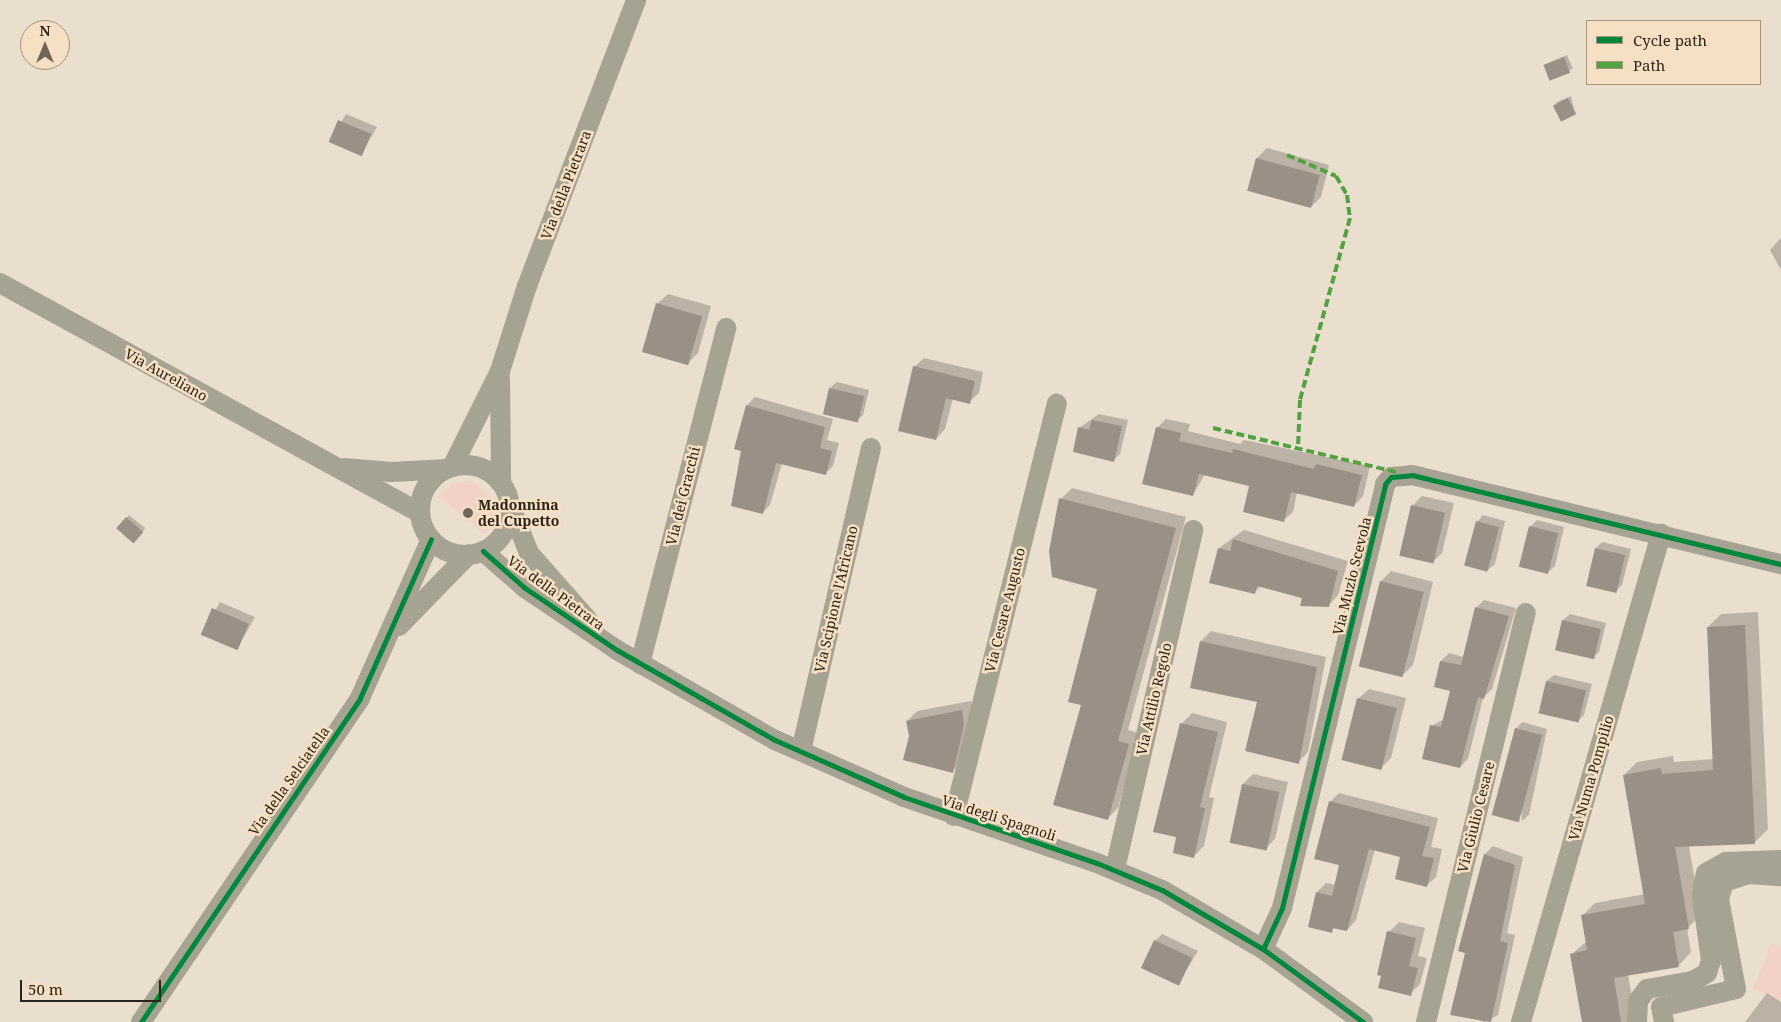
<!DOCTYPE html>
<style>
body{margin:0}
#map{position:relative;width:1781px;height:1022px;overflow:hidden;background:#eadece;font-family:"Noto Serif",serif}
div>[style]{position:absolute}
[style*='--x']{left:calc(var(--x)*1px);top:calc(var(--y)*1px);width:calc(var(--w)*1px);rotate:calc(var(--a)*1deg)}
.green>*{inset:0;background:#f2d2c7}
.shadow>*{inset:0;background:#0003;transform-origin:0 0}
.building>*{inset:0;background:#9a9086;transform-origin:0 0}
.minor>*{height:20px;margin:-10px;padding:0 10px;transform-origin:10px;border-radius:10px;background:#a7a392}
.minor>.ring{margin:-10px;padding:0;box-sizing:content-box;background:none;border:20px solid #a7a392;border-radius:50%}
.quiet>*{height:4px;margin-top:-2px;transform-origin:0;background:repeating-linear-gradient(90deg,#51a340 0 8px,transparent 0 12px)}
.cycleway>*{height:5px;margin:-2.5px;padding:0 2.5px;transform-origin:2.5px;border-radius:2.5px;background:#00873e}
.dots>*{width:14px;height:14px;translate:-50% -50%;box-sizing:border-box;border:2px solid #f5e0c3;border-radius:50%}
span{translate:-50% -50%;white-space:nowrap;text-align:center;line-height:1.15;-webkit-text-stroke:5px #f5e0c3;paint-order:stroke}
.street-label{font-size:14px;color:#2c2419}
.poi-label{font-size:14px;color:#2c2419;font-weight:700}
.left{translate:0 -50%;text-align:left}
.legend{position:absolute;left:1586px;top:20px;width:175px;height:65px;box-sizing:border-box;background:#f5e0c3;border:1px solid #a5957f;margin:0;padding:6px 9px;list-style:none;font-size:15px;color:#2c2419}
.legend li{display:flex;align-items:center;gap:10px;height:25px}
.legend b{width:25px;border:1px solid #a5957f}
.north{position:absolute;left:20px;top:20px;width:50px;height:50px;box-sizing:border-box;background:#f5e0c3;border:1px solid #a5957f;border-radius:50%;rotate:0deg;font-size:14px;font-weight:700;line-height:20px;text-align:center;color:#2c2419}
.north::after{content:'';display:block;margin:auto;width:18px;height:22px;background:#6e6558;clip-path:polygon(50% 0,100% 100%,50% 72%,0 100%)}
.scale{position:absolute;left:20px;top:980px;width:141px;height:22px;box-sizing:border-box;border:2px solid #2c2419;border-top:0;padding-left:6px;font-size:15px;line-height:18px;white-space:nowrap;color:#2c2419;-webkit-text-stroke:4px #f5e0c3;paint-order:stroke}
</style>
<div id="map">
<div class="green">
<i style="clip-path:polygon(473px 481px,495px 501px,496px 521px,486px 535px,438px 496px,453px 483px)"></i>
<i style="clip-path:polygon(1771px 943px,1781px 947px,1781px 1000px,1753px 989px)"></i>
</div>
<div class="shadow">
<i style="left:1567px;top:55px;width:15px;height:24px;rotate:67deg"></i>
<i style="clip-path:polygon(1571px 96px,1575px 113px,1555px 105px,1557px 102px)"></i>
<i style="clip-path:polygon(346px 114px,377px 127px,361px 155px,330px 141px)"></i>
<i style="clip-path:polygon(1267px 148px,1329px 165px,1321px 197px,1311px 207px,1249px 190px,1257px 158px)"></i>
<i style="clip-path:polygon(1781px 238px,1781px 270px,1770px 250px)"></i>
<i style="clip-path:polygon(668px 294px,711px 306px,698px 353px,688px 363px,657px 304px)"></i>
<i style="clip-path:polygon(924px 358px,983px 372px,979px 393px,969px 402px,953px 398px,945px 429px,936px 439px,914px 367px)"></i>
<i style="clip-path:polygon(837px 382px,869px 390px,863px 415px,856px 421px,824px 413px,830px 388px)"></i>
<i style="clip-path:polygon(755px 397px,833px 419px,827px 440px,839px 443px,833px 466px,825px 474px,782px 463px,770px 505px,762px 513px,742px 450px,747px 405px)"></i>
<i style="clip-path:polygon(1099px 414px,1128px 420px,1120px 454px,1114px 460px,1079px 428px)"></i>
<i style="clip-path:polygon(1166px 419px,1190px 424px,1188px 431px,1240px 444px,1244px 440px,1370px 466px,1363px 496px,1354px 506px,1297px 492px,1293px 512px,1283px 521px,1251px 485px,1205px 474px,1193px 495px,1157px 428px)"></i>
<i style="clip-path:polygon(1072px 488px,1186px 517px,1128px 730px,1139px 733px,1118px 808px,1107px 819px,1083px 705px,1099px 588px,1061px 499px)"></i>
<i style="clip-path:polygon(1422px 496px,1454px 503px,1442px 553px,1432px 563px,1412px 506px)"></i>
<i style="left:129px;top:515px;width:21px;height:17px;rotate:39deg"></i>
<i style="clip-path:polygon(1483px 515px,1505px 521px,1495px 564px,1488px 570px,1477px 522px)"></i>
<i style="clip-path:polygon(1537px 520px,1564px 527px,1555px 566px,1548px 572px,1530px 527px)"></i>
<i style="clip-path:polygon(1244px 530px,1348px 561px,1338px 595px,1328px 606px,1261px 586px,1255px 592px,1219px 548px)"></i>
<i style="clip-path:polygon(1602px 542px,1631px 549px,1622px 585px,1615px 592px,1596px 548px)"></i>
<i style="clip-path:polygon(1391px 571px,1433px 582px,1413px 665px,1403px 675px,1381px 581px)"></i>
<i style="clip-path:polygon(1484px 600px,1516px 608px,1492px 689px,1483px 698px,1468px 759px,1460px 767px,1431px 726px,1444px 719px,1452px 690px,1436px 686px,1441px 661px,1449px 653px,1464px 657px,1476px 608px)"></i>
<i style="clip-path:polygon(220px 602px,255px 617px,237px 649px,202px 634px)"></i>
<i style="clip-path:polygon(1758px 612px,1768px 829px,1755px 842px,1689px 846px,1701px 915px,1687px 928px,1691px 952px,1679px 965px,1628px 974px,1636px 1022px,1584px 1022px,1572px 954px,1587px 941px,1582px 916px,1595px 903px,1645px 894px,1624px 775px,1637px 762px,1673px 756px,1674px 762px,1714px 759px,1708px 627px,1721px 614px)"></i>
<i style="clip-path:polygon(1570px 614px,1606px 623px,1599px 652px,1592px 658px,1563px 620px)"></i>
<i style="clip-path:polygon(1211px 631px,1326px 657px,1308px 752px,1298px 762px,1259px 702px,1201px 641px)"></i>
<i style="clip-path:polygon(1554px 675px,1592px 684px,1584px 715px,1578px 721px,1540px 712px,1547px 681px)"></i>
<i style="clip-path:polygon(1369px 689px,1406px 698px,1391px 758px,1381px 768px,1358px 699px)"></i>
<i style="clip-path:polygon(971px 701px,974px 714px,962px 761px,952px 771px,911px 736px,907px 721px,917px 711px)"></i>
<i style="clip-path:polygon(1192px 713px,1227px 722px,1209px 797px,1214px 798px,1204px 846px,1194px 856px,1178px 836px,1182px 723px)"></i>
<i style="clip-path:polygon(1522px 722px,1547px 729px,1529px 815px,1522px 821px,1516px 729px)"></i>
<i style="clip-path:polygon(1253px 774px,1288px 782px,1275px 839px,1265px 849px,1243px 784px)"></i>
<i style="clip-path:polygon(1339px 793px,1438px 818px,1431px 847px,1442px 849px,1436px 877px,1426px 886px,1402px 856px,1375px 849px,1356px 920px,1347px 930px,1309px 926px,1317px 892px,1326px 883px,1336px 885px,1341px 864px,1330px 802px)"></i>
<i style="clip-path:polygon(1493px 846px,1523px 857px,1507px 933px,1515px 935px,1498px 1015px,1485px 1022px,1452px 1014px,1467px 952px,1460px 950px,1485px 854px)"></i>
<i style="clip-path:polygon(1399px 922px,1425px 928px,1418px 956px,1427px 958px,1420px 984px,1410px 994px,1389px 932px)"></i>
<i style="clip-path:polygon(1162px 934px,1198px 951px,1178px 984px,1155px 941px)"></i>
<i style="clip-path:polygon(1767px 993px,1781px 1002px,1781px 1022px,1745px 1022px)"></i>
</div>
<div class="building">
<i style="left:1564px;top:57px;width:17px;height:22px;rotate:69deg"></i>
<i style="left:1568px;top:98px;width:18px;height:17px;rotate:63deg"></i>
<i style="left:338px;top:120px;width:36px;height:24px;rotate:23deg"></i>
<i style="left:1256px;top:158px;width:66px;height:34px;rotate:15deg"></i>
<i style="left:656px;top:303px;width:48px;height:51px;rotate:16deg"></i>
<i style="clip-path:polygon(913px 366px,975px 381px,970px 404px,946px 398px,936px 440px,898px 431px)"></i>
<i style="left:829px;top:388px;width:36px;height:27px;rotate:13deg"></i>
<i style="clip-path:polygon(746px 405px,825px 427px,820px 448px,832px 451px,826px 475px,776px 463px,763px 514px,731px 506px,741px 451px,734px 449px)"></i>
<i style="clip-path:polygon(1092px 420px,1122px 426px,1114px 462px,1073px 452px,1078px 427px,1089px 430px)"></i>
<i style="clip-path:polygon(1156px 427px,1181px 433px,1179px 441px,1232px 453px,1233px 449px,1314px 469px,1316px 464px,1362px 475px,1354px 507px,1291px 492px,1284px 522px,1243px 512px,1249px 486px,1199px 474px,1193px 496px,1142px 484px)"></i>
<i style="clip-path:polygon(1059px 498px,1176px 528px,1118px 741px,1129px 744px,1108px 820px,1053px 805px,1081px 705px,1068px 702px,1097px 589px,1052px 577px,1049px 551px)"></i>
<i style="left:1411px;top:505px;width:35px;height:52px;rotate:13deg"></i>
<i style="left:126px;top:517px;width:23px;height:15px;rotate:41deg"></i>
<i style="left:1476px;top:521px;width:24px;height:46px;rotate:15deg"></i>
<i style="left:1529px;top:526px;width:30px;height:42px;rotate:14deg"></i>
<i style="clip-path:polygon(1233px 539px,1338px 571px,1329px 607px,1300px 606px,1302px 598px,1257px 586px,1255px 594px,1209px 583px,1218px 548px,1230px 551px)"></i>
<i style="left:1595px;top:548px;width:31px;height:39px;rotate:13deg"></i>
<i style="left:1380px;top:581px;width:45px;height:88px;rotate:14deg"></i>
<i style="clip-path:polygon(1475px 607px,1509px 616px,1484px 699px,1478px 697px,1460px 768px,1422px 759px,1430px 725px,1441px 727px,1450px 691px,1434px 687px,1440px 661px,1461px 665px)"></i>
<i style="left:212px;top:608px;width:40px;height:29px;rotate:23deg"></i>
<i style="left:1562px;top:620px;width:40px;height:31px;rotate:13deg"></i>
<i style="clip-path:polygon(1745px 625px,1755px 844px,1675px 847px,1689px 929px,1673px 932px,1679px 967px,1614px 978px,1621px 1022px,1582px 1022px,1570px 954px,1587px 950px,1581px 915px,1645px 904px,1623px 775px,1661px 768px,1662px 774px,1713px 770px,1707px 627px)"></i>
<i style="clip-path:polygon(1200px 641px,1317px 667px,1299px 764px,1245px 751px,1257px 702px,1190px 688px)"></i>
<i style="left:1546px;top:681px;width:41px;height:33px;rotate:13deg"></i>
<i style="left:1357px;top:698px;width:41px;height:64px;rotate:14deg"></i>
<i style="clip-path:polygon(962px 710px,964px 725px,953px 773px,903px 760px,909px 736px,906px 721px)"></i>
<i style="clip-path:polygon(1180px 723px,1218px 732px,1200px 807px,1205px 808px,1194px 858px,1173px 853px,1176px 837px,1153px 832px)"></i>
<i style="left:1515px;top:728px;width:28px;height:90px;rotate:15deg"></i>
<i style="left:1242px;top:784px;width:38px;height:60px;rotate:12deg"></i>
<i style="clip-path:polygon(1329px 801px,1430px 827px,1422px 856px,1434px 858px,1427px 887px,1395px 879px,1400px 857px,1369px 849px,1347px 931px,1333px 928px,1332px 933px,1308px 927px,1316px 892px,1332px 896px,1339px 865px,1314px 859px)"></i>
<i style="clip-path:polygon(1484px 854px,1515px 865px,1500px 941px,1508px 943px,1491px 1022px,1450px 1015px,1465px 953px,1458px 951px)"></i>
<i style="clip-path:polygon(1387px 931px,1416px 938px,1409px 966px,1418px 968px,1411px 996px,1378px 988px,1381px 976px,1377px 975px)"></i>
<i style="left:1154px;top:940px;width:42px;height:31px;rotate:25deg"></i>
</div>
<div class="minor">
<i style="--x:0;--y:283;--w:479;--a:28.7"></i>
<i style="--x:500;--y:378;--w:104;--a:89.4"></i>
<i class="ring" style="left:420px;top:465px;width:70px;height:70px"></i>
<i style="--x:452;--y:467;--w:107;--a:-63.4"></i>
<i style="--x:500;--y:371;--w:89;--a:-72.4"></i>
<i style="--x:527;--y:286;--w:306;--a:-69.1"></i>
<i style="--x:344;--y:468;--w:48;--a:4.8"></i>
<i style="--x:392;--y:472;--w:55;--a:-3.1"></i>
<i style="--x:511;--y:508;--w:48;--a:68.2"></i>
<i style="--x:529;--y:553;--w:89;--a:48.6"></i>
<i style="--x:483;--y:551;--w:56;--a:41.4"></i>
<i style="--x:525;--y:588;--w:111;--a:34"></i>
<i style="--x:617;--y:650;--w:182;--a:29.7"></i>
<i style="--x:775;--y:740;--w:141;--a:23.8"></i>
<i style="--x:904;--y:797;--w:204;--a:18.9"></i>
<i style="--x:1097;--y:863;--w:70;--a:22.6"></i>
<i style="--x:1162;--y:890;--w:117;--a:30.3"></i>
<i style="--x:1263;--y:949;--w:124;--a:36.1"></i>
<i style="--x:399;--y:626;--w:100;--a:-45.8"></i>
<i style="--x:640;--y:664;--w:347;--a:-75.6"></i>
<i style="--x:801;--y:751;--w:311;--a:-77"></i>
<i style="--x:954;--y:816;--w:425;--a:-76"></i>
<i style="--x:1115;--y:869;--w:348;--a:-77"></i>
<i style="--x:1263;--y:949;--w:45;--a:-65.1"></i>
<i style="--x:1282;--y:908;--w:436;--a:-76.3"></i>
<i style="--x:1385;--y:484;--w:9;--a:-49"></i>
<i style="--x:1391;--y:477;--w:21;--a:-5"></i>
<i style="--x:1412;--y:475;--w:380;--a:13.6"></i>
<i style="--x:141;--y:1022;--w:391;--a:-55.9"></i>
<i style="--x:360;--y:698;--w:174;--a:-65.9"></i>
<i style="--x:1426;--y:1022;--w:421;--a:-76.3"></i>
<i style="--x:1521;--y:1022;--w:508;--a:-73.99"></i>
<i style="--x:1637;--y:1022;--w:21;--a:-87"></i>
<i style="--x:1638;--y:1001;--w:15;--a:-53"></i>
<i style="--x:1647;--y:989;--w:47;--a:-9.9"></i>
<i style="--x:1693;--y:981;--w:16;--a:-30"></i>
<i style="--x:1707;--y:973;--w:13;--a:-72"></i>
<i style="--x:1711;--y:961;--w:67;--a:-97.8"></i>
<i style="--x:1702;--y:895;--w:22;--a:-80"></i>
<i style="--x:1706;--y:873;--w:23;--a:-29"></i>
<i style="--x:1726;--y:862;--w:55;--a:-2.1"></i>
<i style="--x:1664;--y:1022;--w:15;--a:-101"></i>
<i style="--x:1661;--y:1007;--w:77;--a:-13.5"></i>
<i style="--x:1736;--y:989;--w:92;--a:-100.7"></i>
<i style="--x:1719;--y:899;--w:18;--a:-74"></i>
<i style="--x:1724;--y:882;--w:26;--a:-18"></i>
<i style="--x:1749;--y:874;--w:32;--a:4"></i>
</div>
<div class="quiet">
<i style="--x:1287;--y:155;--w:53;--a:23.2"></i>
<i style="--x:1336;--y:176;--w:22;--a:60"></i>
<i style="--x:1347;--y:195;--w:23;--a:83"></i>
<i style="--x:1350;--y:218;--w:189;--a:105.4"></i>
<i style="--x:1300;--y:400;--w:48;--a:92.4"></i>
<i style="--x:1213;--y:428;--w:192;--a:13.5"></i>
</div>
<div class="cycleway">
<i style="--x:483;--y:551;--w:56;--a:41.4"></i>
<i style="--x:525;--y:588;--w:111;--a:34"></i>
<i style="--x:617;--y:650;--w:182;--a:29.7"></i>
<i style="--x:775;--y:740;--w:141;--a:23.8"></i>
<i style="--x:904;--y:797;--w:204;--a:18.9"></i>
<i style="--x:1097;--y:863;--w:70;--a:22.6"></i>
<i style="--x:1162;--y:890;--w:117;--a:30.3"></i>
<i style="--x:1263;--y:949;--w:124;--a:36.1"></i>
<i style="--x:1263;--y:949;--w:45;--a:-65.1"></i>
<i style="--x:1282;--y:908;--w:436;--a:-76.3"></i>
<i style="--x:1385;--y:484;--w:9;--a:-49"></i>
<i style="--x:1391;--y:477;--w:21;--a:-5"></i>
<i style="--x:1412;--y:475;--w:380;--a:13.6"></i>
<i style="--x:141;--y:1022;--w:391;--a:-55.9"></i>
<i style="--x:360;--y:698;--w:174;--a:-65.9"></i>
</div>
<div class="dots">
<i style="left:468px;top:513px;background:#6e6558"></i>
</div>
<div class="street-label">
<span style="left:566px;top:185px;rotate:-69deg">Via della Pietrara</span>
<span style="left:166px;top:375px;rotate:29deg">Via Aureliano</span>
<span style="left:683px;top:496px;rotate:-76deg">Via dei Gracchi</span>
<span style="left:1352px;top:576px;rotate:-76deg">Via Muzio Scevola</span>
<span style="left:556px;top:593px;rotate:36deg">Via della Pietrara</span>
<span style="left:836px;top:599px;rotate:-77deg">Via Scipione l'Africano</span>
<span style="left:1005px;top:610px;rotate:-76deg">Via Cesare Augusto</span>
<span style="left:1154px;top:699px;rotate:-77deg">Via Attilio Regolo</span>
<span style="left:1591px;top:778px;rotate:-74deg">Via Numa Pompilio</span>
<span style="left:289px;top:781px;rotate:-55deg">Via della Selciatella</span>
<span style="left:1476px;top:817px;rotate:-76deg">Via Giulio Cesare</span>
<span style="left:999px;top:818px;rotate:18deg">Via degli Spagnoli</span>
</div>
<div class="poi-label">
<span class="left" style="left:478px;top:513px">Madonnina<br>del Cupetto</span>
</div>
<ul class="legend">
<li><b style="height:6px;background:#00873e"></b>Cycle path</li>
<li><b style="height:6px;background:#51a340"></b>Path</li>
</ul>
<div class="north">N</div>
<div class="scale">50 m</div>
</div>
